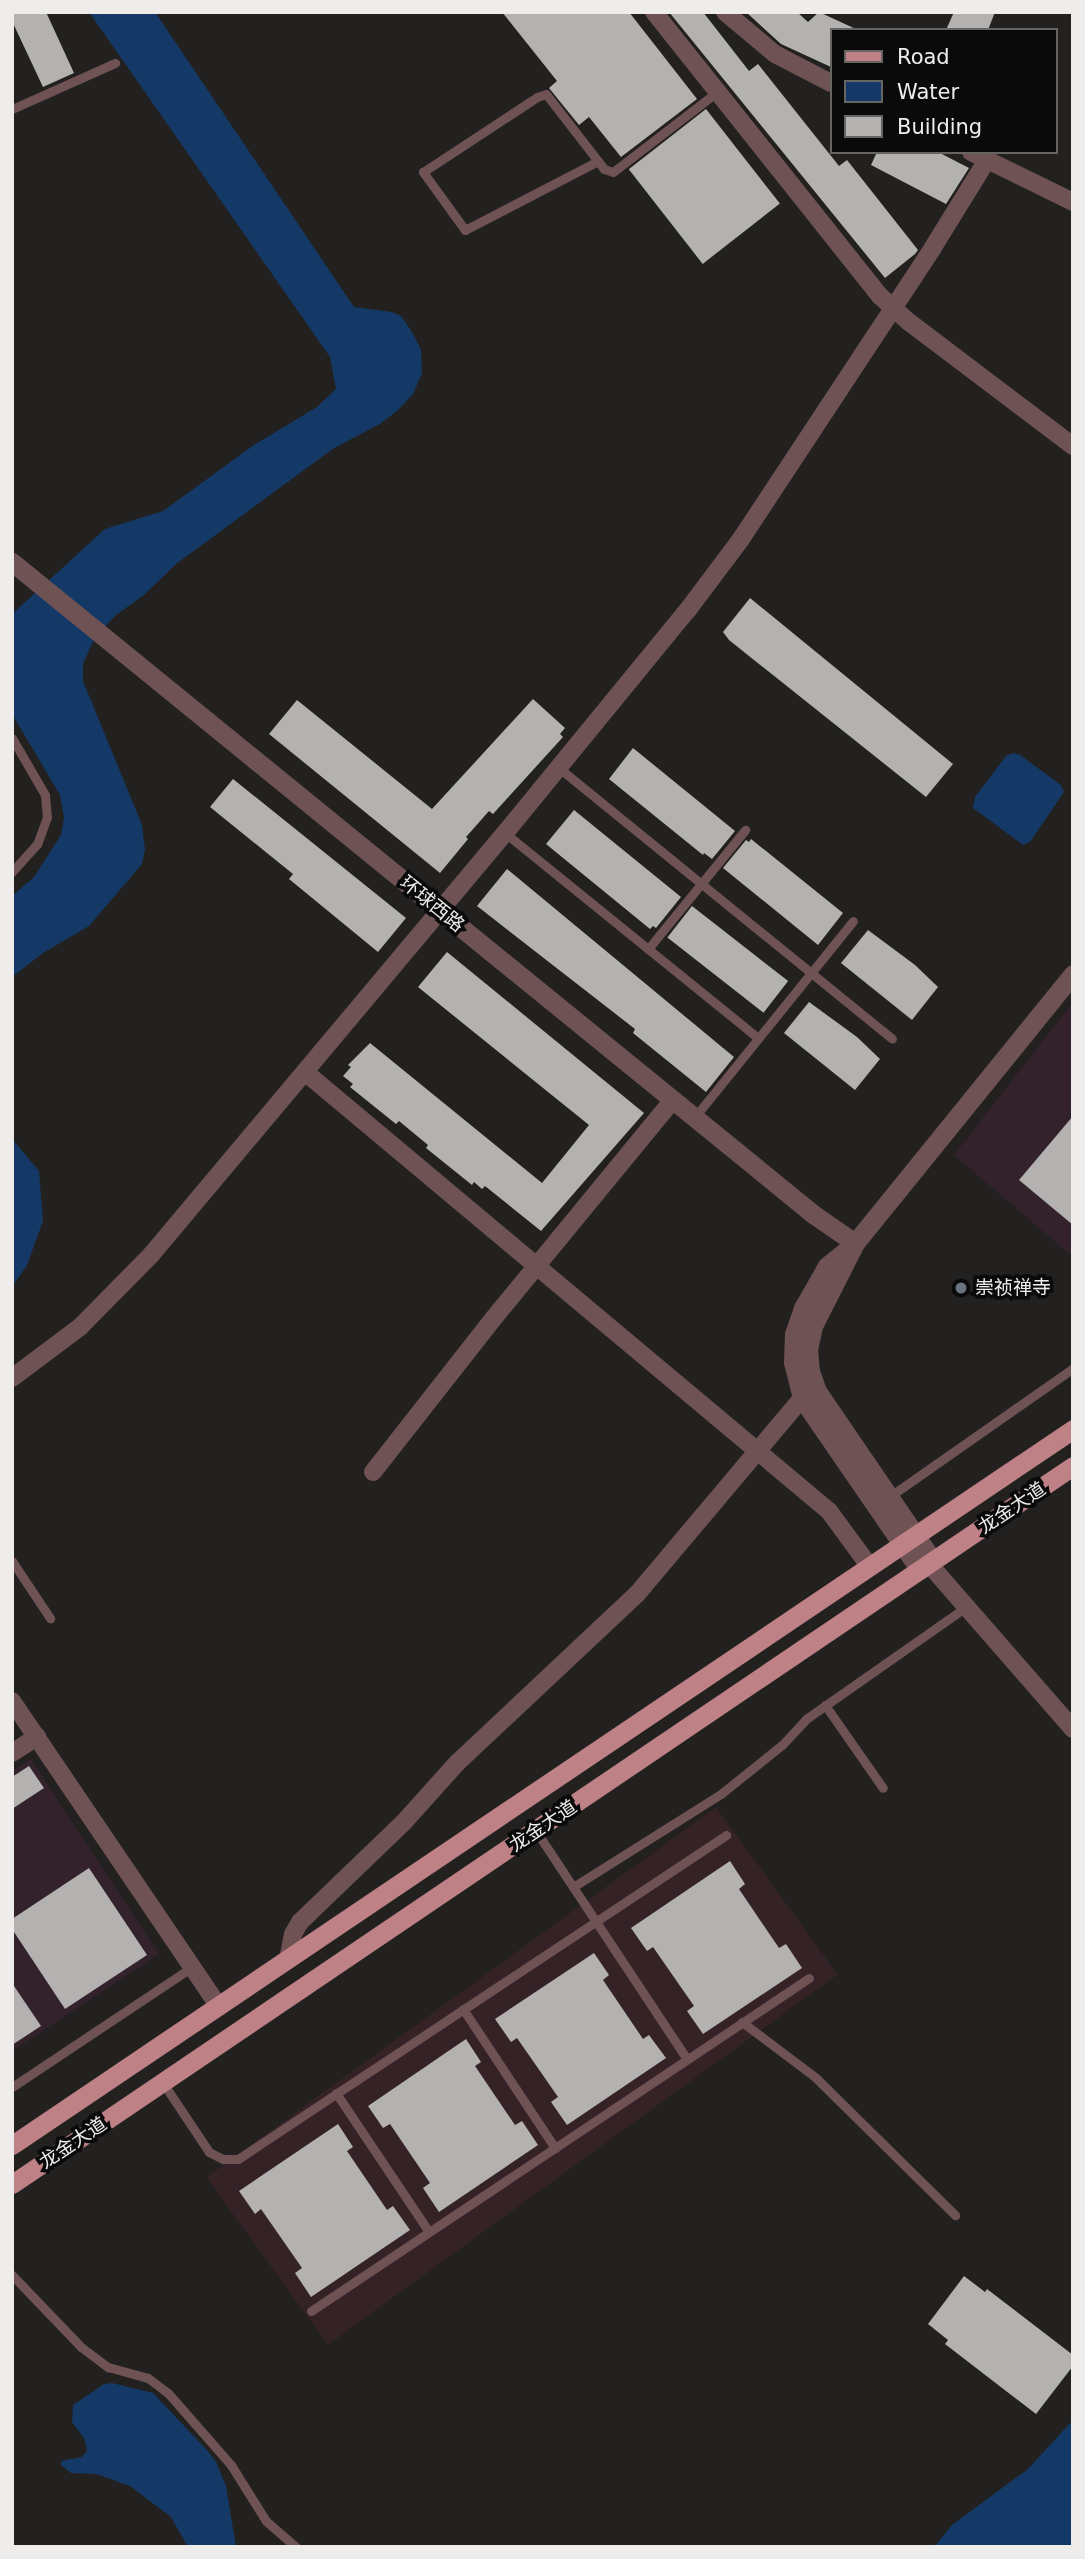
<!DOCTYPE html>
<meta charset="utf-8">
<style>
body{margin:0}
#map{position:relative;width:1085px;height:2559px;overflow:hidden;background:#22211f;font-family:"DejaVu Sans","Noto Sans SC",sans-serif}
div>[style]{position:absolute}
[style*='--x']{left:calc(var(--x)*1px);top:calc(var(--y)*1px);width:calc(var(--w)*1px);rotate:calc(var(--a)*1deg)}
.commercial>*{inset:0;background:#352227;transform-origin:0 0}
.industrial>*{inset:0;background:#33222c}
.water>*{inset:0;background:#153966}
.building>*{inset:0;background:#b4b2b0;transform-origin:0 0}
.service>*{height:9px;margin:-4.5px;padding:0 4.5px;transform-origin:4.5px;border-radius:4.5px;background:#6f5253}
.minor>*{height:18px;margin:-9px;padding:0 9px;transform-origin:9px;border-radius:9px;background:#6f5253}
.tertiary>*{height:19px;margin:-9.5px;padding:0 9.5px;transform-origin:9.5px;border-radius:9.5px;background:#6f5253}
.primary>*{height:19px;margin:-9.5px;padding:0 9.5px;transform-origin:9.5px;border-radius:9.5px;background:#be8185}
.dots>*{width:19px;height:19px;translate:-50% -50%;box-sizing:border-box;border:4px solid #0b0a0a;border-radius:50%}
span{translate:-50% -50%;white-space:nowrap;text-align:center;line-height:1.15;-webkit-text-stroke:7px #0b0a0a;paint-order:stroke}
.street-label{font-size:19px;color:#eeedec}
.poi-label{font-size:19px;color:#eeedec}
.left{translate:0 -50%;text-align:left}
.frame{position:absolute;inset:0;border:14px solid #eeedec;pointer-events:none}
.legend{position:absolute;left:830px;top:28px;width:228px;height:126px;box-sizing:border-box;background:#0b0a0a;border:2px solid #666564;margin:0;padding:9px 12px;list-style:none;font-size:21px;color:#eeedec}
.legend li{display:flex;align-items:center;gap:14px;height:35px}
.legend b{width:35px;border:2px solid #666564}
</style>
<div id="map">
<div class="commercial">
<i style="left:716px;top:1807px;width:207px;height:630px;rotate:54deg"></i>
</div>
<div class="industrial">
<i style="clip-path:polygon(1073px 1002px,1073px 1257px,954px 1155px)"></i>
<i style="clip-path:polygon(31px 1759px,159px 1954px,12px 2051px,12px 1771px)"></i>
</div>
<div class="water">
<i style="clip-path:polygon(89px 12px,155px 12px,354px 307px,392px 312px,401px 316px,410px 329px,421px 349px,422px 373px,413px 394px,398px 410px,380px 424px,334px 448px,176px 564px,144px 595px,116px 615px,95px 637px,83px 664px,83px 681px,142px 825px,145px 850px,142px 864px,89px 926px,43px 953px,12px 977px,12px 896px,34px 877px,61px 835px,64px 818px,60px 795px,12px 714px,12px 614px,105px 529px,163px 511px,254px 445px,317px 407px,336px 389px,330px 357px)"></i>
<i style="clip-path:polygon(1013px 753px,1020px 755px,1061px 785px,1064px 792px,1030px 842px,1023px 845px,973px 808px,975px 797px,1006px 756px)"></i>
<i style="clip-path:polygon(12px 1139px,39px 1171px,43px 1221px,27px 1265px,12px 1287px)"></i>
<i style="clip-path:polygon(112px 2383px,153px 2393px,206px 2449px,216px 2462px,226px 2486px,236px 2547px,188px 2547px,171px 2517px,130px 2486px,96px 2474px,71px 2473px,61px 2465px,61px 2461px,82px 2457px,87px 2451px,84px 2438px,72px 2422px,73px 2405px,104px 2384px)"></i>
<i style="clip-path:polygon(1073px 2420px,1073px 2542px,1070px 2547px,934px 2547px,952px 2525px,1028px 2469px)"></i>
</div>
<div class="building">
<i style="clip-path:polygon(12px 12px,46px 12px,74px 73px,43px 87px,12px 21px)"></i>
<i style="clip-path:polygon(502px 12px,629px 12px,697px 99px,621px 157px,589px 117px,579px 125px,549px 88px,557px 81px)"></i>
<i style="clip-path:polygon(669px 12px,703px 12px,749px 71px,758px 64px,839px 166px,847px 160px,918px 250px,915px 254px,885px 278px)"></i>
<i style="clip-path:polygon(746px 12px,797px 12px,808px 22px,819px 12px,858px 30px,831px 30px,831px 67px,781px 44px)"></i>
<i style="clip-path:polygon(954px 12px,995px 12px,988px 30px,946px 30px)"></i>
<i style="left:706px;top:109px;width:120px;height:98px;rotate:52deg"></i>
<i style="clip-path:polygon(877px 152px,938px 152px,969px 168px,946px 204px,871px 165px)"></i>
<i style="clip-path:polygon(750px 598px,953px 764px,926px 797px,729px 640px,723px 632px)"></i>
<i style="clip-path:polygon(533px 699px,565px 728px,560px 734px,563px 737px,493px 814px,489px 811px,466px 837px,468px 839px,440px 873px,269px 734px,297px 700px,432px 809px)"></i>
<i style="clip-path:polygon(633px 748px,735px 831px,712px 859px,704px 853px,703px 855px,609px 779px)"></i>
<i style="clip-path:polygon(233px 779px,406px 918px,378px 952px,289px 879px,293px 874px,210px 807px)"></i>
<i style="clip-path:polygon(574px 810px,681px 897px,656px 928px,653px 926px,650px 929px,546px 844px)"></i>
<i style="clip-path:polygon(751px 839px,843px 913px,818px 945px,723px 868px,746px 840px,749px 842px)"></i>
<i style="clip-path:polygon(507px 869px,734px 1057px,706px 1092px,633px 1033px,635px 1029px,477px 906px)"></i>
<i style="left:692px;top:906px;width:122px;height:40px;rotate:38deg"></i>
<i style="clip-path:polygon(868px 930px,915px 965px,938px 987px,912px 1020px,841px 963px)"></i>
<i style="clip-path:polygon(447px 952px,644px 1113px,541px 1231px,485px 1186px,482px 1189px,474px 1182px,472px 1185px,426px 1148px,428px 1145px,399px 1121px,396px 1124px,350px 1087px,353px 1084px,343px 1076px,351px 1067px,348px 1065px,370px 1043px,542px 1183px,589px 1125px,418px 987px)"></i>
<i style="clip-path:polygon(809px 1002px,857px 1037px,880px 1059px,855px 1090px,784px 1033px)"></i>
<i style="clip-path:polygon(1073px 1116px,1073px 1225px,1019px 1180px)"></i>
<i style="clip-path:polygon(29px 1766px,44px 1788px,12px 1809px,12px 1777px)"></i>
<i style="clip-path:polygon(730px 1861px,745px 1884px,739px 1889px,779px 1948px,786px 1944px,802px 1968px,703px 2034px,687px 2011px,694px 2006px,653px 1947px,647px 1951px,631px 1928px)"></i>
<i style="clip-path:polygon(89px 1868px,147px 1955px,65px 2009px,12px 1929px,12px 1919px)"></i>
<i style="clip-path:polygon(594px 1953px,609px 1975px,603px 1980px,643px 2039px,649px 2035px,666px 2058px,567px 2125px,551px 2102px,558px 2097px,517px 2038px,511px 2042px,495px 2019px)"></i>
<i style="clip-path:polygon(12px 1983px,41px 2026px,12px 2045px)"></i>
<i style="clip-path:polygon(466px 2039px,481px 2062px,475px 2066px,515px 2125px,522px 2121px,538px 2145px,439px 2212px,423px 2188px,430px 2183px,390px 2124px,383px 2128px,368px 2106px)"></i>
<i style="clip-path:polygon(338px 2124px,353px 2147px,347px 2151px,387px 2210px,393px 2206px,410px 2230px,311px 2297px,295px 2273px,302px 2268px,261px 2209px,255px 2214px,239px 2191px)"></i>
<i style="clip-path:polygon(964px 2276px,985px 2292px,987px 2289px,1073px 2355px,1073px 2366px,1036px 2414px,945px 2344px,948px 2340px,928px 2324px)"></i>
</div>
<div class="service">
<i style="--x:12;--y:109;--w:113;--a:-24.1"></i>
<i style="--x:598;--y:161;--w:150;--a:152.6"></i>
<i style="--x:465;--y:230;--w:72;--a:-125.9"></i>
<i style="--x:423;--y:172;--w:136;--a:-33.3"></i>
<i style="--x:537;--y:97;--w:9;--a:-18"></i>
<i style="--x:546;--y:94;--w:85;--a:52.2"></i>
<i style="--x:598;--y:161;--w:10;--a:53"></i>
<i style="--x:604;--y:169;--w:9;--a:18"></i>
<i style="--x:613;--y:172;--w:131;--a:-37.6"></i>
<i style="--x:12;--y:738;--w:66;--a:59.9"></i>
<i style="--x:45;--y:795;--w:22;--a:85"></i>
<i style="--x:47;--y:817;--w:29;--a:110"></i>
<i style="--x:37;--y:844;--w:38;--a:132"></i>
<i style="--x:559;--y:768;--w:429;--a:39.1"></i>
<i style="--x:505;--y:833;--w:326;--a:39"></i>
<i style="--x:648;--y:949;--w:154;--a:-50.8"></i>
<i style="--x:694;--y:1118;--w:253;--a:-51.1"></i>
<i style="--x:889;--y:1497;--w:225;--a:-35"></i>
<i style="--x:12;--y:1561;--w:69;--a:56.3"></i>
<i style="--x:825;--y:1705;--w:101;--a:55.1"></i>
<i style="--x:536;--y:1831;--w:273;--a:56.5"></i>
<i style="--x:573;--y:1887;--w:176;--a:-32.2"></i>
<i style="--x:722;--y:1793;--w:77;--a:-38.7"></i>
<i style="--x:782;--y:1745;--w:35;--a:-47"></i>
<i style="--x:806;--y:1719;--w:195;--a:-35"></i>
<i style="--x:463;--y:2009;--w:167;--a:56.5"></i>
<i style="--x:742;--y:2022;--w:91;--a:37"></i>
<i style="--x:815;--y:2077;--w:197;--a:44.6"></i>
<i style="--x:163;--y:2083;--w:83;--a:56.3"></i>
<i style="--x:209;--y:2152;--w:16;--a:27"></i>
<i style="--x:223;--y:2159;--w:15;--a:0"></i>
<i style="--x:238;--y:2159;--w:586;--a:-33.58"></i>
<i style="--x:12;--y:2087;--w:216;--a:-33.7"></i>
<i style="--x:336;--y:2093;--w:167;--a:56.2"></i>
<i style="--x:12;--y:2275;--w:100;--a:46.2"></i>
<i style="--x:81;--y:2347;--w:34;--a:37"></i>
<i style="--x:108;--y:2367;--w:41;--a:15.4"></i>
<i style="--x:148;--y:2378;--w:25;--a:37"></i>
<i style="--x:168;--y:2393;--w:96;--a:48.8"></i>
<i style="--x:231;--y:2465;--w:66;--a:58"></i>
<i style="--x:266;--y:2521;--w:40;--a:41"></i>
<i style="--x:311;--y:2311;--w:599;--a:-33.77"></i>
</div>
<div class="minor">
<i style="--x:654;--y:12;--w:363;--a:51.5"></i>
<i style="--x:880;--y:296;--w:39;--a:42"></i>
<i style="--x:909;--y:322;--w:206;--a:37.1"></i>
<i style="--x:725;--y:12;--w:65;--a:40"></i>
<i style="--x:775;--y:54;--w:63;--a:27.4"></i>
<i style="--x:971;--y:152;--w:114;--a:26.1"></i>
<i style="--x:305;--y:1072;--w:684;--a:39.96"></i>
<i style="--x:829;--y:1511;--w:69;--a:53.8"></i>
<i style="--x:12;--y:1378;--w:85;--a:-36.9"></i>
<i style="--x:80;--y:1327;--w:101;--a:-45.4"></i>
<i style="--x:151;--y:1255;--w:551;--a:-50.01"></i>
<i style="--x:505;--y:833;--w:287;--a:-50.7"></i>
<i style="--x:687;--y:611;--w:90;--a:-53.1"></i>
<i style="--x:741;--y:539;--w:347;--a:-56.6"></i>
<i style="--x:932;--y:249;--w:105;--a:-58.3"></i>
<i style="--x:373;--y:1472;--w:194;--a:-51.9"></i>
<i style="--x:493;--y:1319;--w:283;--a:-50.6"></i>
<i style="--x:929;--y:1564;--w:219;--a:48.9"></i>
<i style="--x:12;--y:1701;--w:369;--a:55.9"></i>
<i style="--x:12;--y:1753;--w:30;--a:-33"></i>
<i style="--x:288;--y:1960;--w:26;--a:-79"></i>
<i style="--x:293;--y:1934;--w:14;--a:-60"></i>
<i style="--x:300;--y:1922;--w:144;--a:-43.9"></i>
<i style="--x:404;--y:1822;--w:79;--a:-48.1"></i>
<i style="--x:457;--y:1763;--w:247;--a:-43.2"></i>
<i style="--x:637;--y:1594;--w:256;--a:-49.9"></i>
</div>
<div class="tertiary">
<i style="--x:12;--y:562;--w:1033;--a:39.14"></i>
<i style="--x:813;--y:1214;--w:51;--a:34.6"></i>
<i style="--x:853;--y:1247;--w:89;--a:116.9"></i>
<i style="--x:813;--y:1326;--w:24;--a:102"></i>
<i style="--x:808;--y:1349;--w:22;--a:85"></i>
<i style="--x:810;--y:1371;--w:21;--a:71"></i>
<i style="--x:817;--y:1391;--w:206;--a:55.7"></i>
<i style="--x:920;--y:1570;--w:209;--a:-124.5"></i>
<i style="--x:802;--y:1398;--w:37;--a:-104"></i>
<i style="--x:793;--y:1362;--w:28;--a:-88"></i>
<i style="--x:794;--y:1334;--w:28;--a:-71"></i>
<i style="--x:803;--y:1308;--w:48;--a:-60.3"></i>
<i style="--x:827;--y:1266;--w:36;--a:-39"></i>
<i style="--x:855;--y:1243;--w:346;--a:-51"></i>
</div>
<div class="primary">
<i style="--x:12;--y:2145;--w:1280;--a:-34.01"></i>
<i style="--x:12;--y:2184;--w:1281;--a:-34.09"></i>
</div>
<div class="dots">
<i style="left:961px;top:1288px;background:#6b7280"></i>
</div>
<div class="street-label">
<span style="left:432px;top:904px;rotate:39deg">环球西路</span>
<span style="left:1012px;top:1508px;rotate:-34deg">龙金大道</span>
<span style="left:543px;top:1826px;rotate:-34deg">龙金大道</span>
<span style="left:73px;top:2143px;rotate:-34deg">龙金大道</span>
</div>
<div class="poi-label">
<span class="left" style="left:975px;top:1288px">崇祯禅寺</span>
</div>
<div class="frame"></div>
<ul class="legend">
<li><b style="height:9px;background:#be8185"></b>Road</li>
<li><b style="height:19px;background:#153966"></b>Water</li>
<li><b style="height:19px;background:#b4b2b0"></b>Building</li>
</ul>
</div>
